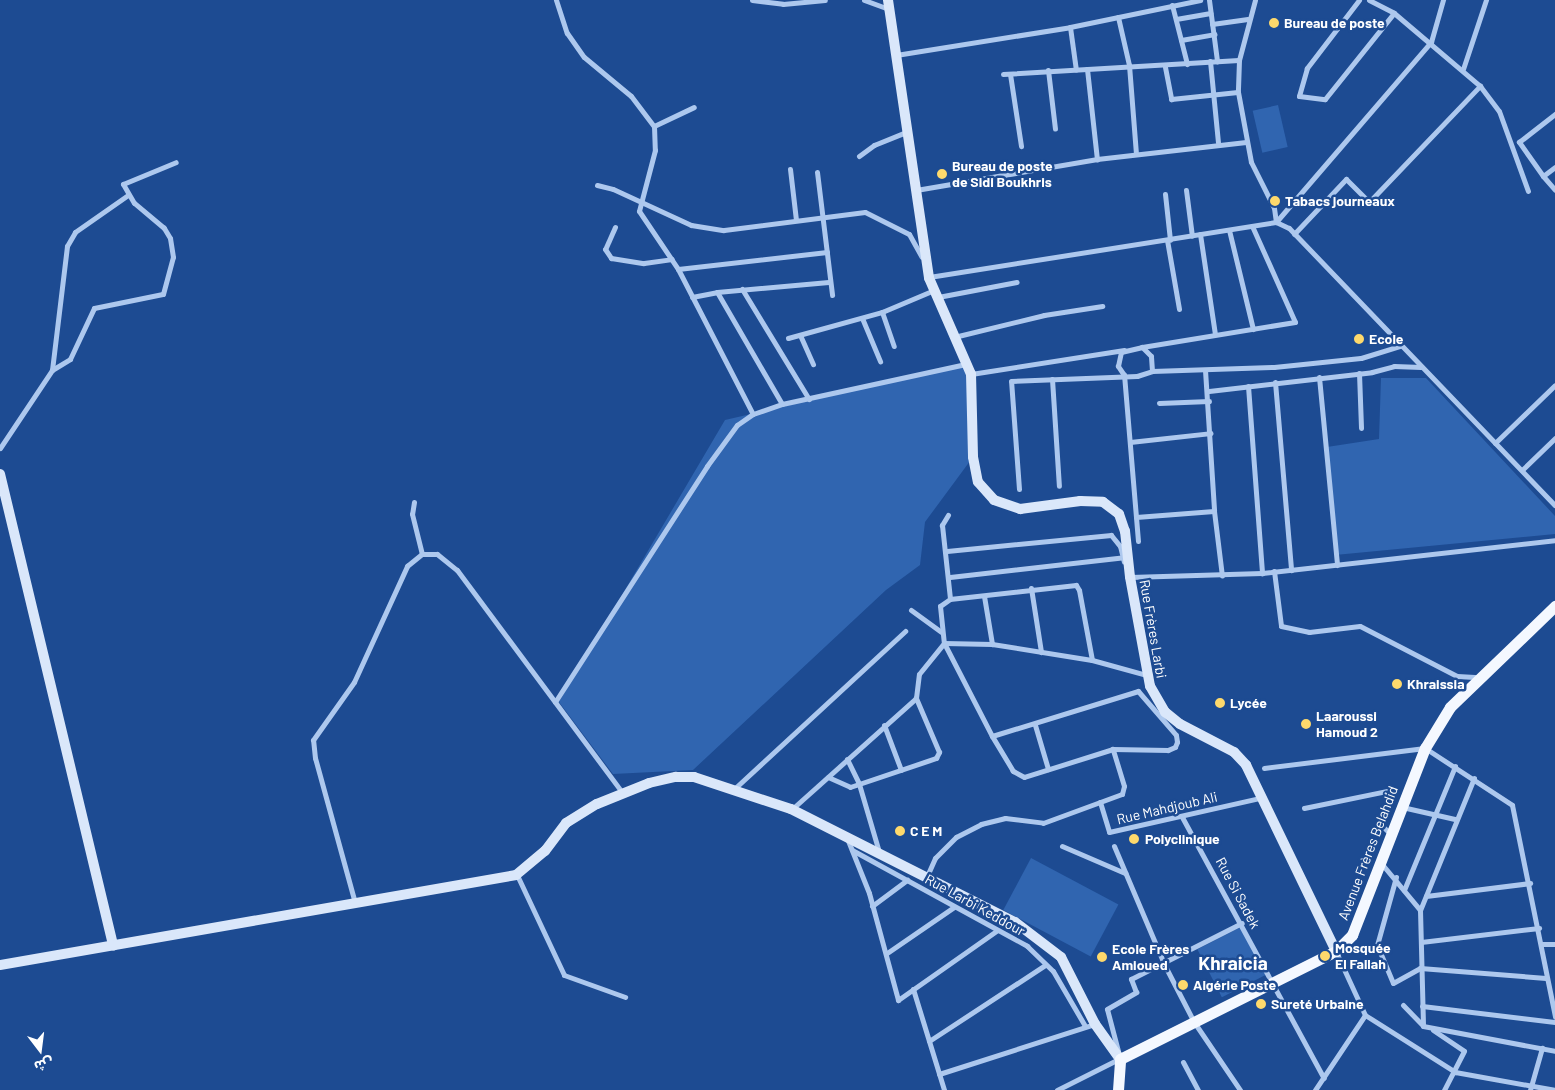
<!DOCTYPE html>
<meta charset="utf-8">
<style>
body{margin:0}
#map{position:relative;width:1555px;height:1090px;overflow:hidden;background:#1d4b92;font-family:Barlow,"Noto Sans Arabic",sans-serif}
div>[style]{position:absolute}
[style*='--x']{left:calc(var(--x)*1px);top:calc(var(--y)*1px);width:calc(var(--w)*1px);rotate:calc(var(--a)*1deg)}
.green>*{inset:0;background:#3065b0;transform-origin:0 0}
.street>*{height:5px;margin:-2.5px;padding:0 2.5px;transform-origin:2.5px;border-radius:2.5px;background:#adc8ee}
.secondary>*{height:10px;margin:-5px;padding:0 5px;transform-origin:5px;border-radius:5px;background:#dae7fa}
.primary>*{height:11px;margin:-5.5px;padding:0 5.5px;transform-origin:5.5px;border-radius:5.5px;background:#f4f8ff}
.dots>*{width:14px;height:14px;translate:-50% -50%;box-sizing:border-box;border:2px solid #1d4b92;border-radius:50%}
span{translate:-50% -50%;white-space:nowrap;text-align:center;line-height:1.15;-webkit-text-stroke:5px #1d4b92;paint-order:stroke}
.poi-label{font-size:14px;color:#fff;font-weight:700}
.left{translate:0 -50%;text-align:left}
.street-label{font-size:14px;color:#fff}
.district-label{font-size:19px;color:#fff;font-weight:700}
.north{position:absolute;left:15px;top:1025px;width:50px;height:50px;-webkit-text-stroke:4px #1d4b92;paint-order:stroke;rotate:165deg;font-size:14px;font-weight:700;line-height:20px;text-align:center;color:#fff}
.north::after{content:'';display:block;margin:auto;width:18px;height:22px;background:#fff;clip-path:polygon(50% 0,100% 100%,50% 72%,0 100%)}
</style>
<div id="map">
<div class="green">
<i style="left:1278px;top:105px;width:43px;height:26px;rotate:77deg"></i>
<i style="clip-path:polygon(966px 364px,973px 457px,925px 522px,920px 565px,886px 590px,693px 770px,613px 774px,559px 702px,725px 420px)"></i>
<i style="clip-path:polygon(1381px 378px,1426px 378px,1555px 516px,1555px 534px,1335px 555px,1327px 447px,1379px 439px)"></i>
<i style="left:1031px;top:858px;width:99px;height:59px;rotate:28deg"></i>
<i style="left:1241px;top:927px;width:54px;height:49px;rotate:63deg"></i>
</div>
<div class="street">
<i style="--x:556;--y:0;--w:35;--a:72"></i>
<i style="--x:567;--y:33;--w:29;--a:55"></i>
<i style="--x:584;--y:57;--w:61;--a:39.7"></i>
<i style="--x:631;--y:96;--w:38;--a:53"></i>
<i style="--x:654;--y:126;--w:24;--a:88"></i>
<i style="--x:655;--y:150;--w:63;--a:104.7"></i>
<i style="--x:639;--y:211;--w:70;--a:56.1"></i>
<i style="--x:678;--y:269;--w:163;--a:62.7"></i>
<i style="--x:752;--y:0;--w:31;--a:7"></i>
<i style="--x:783;--y:4;--w:42;--a:-5.4"></i>
<i style="--x:864;--y:0;--w:27;--a:20"></i>
<i style="--x:1209;--y:0;--w:62;--a:82.5"></i>
<i style="--x:1255;--y:0;--w:62;--a:104.9"></i>
<i style="--x:1239;--y:60;--w:32;--a:92"></i>
<i style="--x:1238;--y:92;--w:71;--a:79.5"></i>
<i style="--x:1251;--y:162;--w:51;--a:63.4"></i>
<i style="--x:1274;--y:208;--w:14;--a:82"></i>
<i style="--x:1276;--y:222;--w:14;--a:25"></i>
<i style="--x:1289;--y:228;--w:384;--a:46.2"></i>
<i style="--x:1359;--y:0;--w:86;--a:127.4"></i>
<i style="--x:1307;--y:68;--w:29;--a:106"></i>
<i style="--x:1299;--y:96;--w:26;--a:7"></i>
<i style="--x:1325;--y:99;--w:110;--a:-51.3"></i>
<i style="--x:1369;--y:0;--w:28;--a:27"></i>
<i style="--x:1394;--y:13;--w:113;--a:40.3"></i>
<i style="--x:1480;--y:86;--w:31;--a:53"></i>
<i style="--x:1499;--y:111;--w:85;--a:70.1"></i>
<i style="--x:1172;--y:5;--w:61;--a:75.7"></i>
<i style="--x:1118;--y:17;--w:49;--a:77.1"></i>
<i style="--x:1129;--y:65;--w:89;--a:85.5"></i>
<i style="--x:1176;--y:19;--w:35;--a:-10"></i>
<i style="--x:1212;--y:24;--w:36;--a:-8"></i>
<i style="--x:1070;--y:27;--w:43;--a:82.1"></i>
<i style="--x:1181;--y:40;--w:34;--a:-10"></i>
<i style="--x:896;--y:55;--w:176;--a:-9.1"></i>
<i style="--x:1070;--y:27;--w:133;--a:-11.7"></i>
<i style="--x:1210;--y:61;--w:82;--a:84.4"></i>
<i style="--x:1165;--y:67;--w:33;--a:79"></i>
<i style="--x:1171;--y:99;--w:67;--a:-6"></i>
<i style="--x:1087;--y:69;--w:91;--a:83.7"></i>
<i style="--x:1463;--y:69;--w:73;--a:-71.6"></i>
<i style="--x:1048;--y:70;--w:59;--a:83.2"></i>
<i style="--x:1003;--y:74;--w:236;--a:-3.4"></i>
<i style="--x:1010;--y:74;--w:73;--a:81.3"></i>
<i style="--x:654;--y:126;--w:44;--a:-25.4"></i>
<i style="--x:859;--y:156;--w:19;--a:-36"></i>
<i style="--x:874;--y:145;--w:35;--a:-22"></i>
<i style="--x:1555;--y:167;--w:15;--a:143"></i>
<i style="--x:1543;--y:176;--w:18;--a:49"></i>
<i style="--x:790;--y:169;--w:51;--a:83.3"></i>
<i style="--x:817;--y:172;--w:124;--a:83"></i>
<i style="--x:1543;--y:176;--w:42;--a:-125.2"></i>
<i style="--x:1519;--y:142;--w:46;--a:-37.9"></i>
<i style="--x:597;--y:185;--w:16;--a:14"></i>
<i style="--x:613;--y:189;--w:86;--a:24.8"></i>
<i style="--x:691;--y:225;--w:33;--a:9"></i>
<i style="--x:724;--y:230;--w:142;--a:-7.3"></i>
<i style="--x:865;--y:212;--w:49;--a:26.6"></i>
<i style="--x:909;--y:234;--w:26;--a:61"></i>
<i style="--x:916;--y:190;--w:184;--a:-9.7"></i>
<i style="--x:1097;--y:159;--w:150;--a:-6.5"></i>
<i style="--x:1186;--y:190;--w:46;--a:82.6"></i>
<i style="--x:1165;--y:194;--w:46;--a:83.8"></i>
<i style="--x:615;--y:227;--w:24;--a:114"></i>
<i style="--x:605;--y:249;--w:11;--a:56"></i>
<i style="--x:611;--y:258;--w:33;--a:9"></i>
<i style="--x:644;--y:263;--w:28;--a:-8"></i>
<i style="--x:1229;--y:230;--w:102;--a:76.4"></i>
<i style="--x:1200;--y:234;--w:101;--a:81.5"></i>
<i style="--x:1294;--y:234;--w:76;--a:-46.6"></i>
<i style="--x:1346;--y:179;--w:33;--a:45"></i>
<i style="--x:1369;--y:202;--w:161;--a:-46.3"></i>
<i style="--x:1167;--y:240;--w:70;--a:80.1"></i>
<i style="--x:678;--y:269;--w:150;--a:-6.5"></i>
<i style="--x:929;--y:277;--w:351;--a:-9"></i>
<i style="--x:1276;--y:222;--w:238;--a:-49.3"></i>
<i style="--x:1431;--y:42;--w:44;--a:-74.1"></i>
<i style="--x:742;--y:289;--w:129;--a:58.7"></i>
<i style="--x:717;--y:292;--w:129;--a:59.9"></i>
<i style="--x:692;--y:297;--w:25;--a:-11"></i>
<i style="--x:717;--y:292;--w:112;--a:-5.1"></i>
<i style="--x:938;--y:297;--w:80;--a:-10.8"></i>
<i style="--x:882;--y:312;--w:36;--a:71"></i>
<i style="--x:862;--y:318;--w:47;--a:67.3"></i>
<i style="--x:800;--y:335;--w:32;--a:66"></i>
<i style="--x:954;--y:337;--w:93;--a:-13.7"></i>
<i style="--x:1044;--y:315;--w:59;--a:-8.8"></i>
<i style="--x:788;--y:338;--w:98;--a:-15.5"></i>
<i style="--x:882;--y:312;--w:56;--a:-22.9"></i>
<i style="--x:52;--y:370;--w:21;--a:-31"></i>
<i style="--x:70;--y:359;--w:56;--a:-64.8"></i>
<i style="--x:94;--y:308;--w:70;--a:-11.5"></i>
<i style="--x:163;--y:294;--w:38;--a:-75"></i>
<i style="--x:173;--y:257;--w:19;--a:-99"></i>
<i style="--x:170;--y:238;--w:12;--a:-121"></i>
<i style="--x:164;--y:228;--w:39;--a:-140"></i>
<i style="--x:134;--y:203;--w:22;--a:-120"></i>
<i style="--x:123;--y:184;--w:57;--a:-22.5"></i>
<i style="--x:1205;--y:370;--w:141;--a:86.3"></i>
<i style="--x:1214;--y:511;--w:65;--a:83"></i>
<i style="--x:1152;--y:371;--w:15;--a:-94"></i>
<i style="--x:1151;--y:356;--w:13;--a:-135"></i>
<i style="--x:1142;--y:347;--w:155;--a:-9.3"></i>
<i style="--x:1295;--y:322;--w:105;--a:-114.1"></i>
<i style="--x:1359;--y:373;--w:55;--a:87.9"></i>
<i style="--x:971;--y:374;--w:155;--a:-8.9"></i>
<i style="--x:1319;--y:377;--w:189;--a:84.5"></i>
<i style="--x:1052;--y:379;--w:107;--a:86.3"></i>
<i style="--x:1275;--y:382;--w:189;--a:85.1"></i>
<i style="--x:1248;--y:386;--w:188;--a:85.7"></i>
<i style="--x:1209;--y:391;--w:164;--a:-6.6"></i>
<i style="--x:1372;--y:372;--w:23;--a:-15"></i>
<i style="--x:1394;--y:366;--w:27;--a:2"></i>
<i style="--x:1159;--y:403;--w:50;--a:-2.3"></i>
<i style="--x:1130;--y:442;--w:81;--a:-6.3"></i>
<i style="--x:1495;--y:443;--w:83;--a:-44"></i>
<i style="--x:0;--y:448;--w:94;--a:-56.3"></i>
<i style="--x:52;--y:370;--w:125;--a:-83.1"></i>
<i style="--x:67;--y:246;--w:16;--a:-60"></i>
<i style="--x:75;--y:232;--w:65;--a:-34.9"></i>
<i style="--x:1522;--y:470;--w:46;--a:-44.1"></i>
<i style="--x:1019;--y:489;--w:108;--a:-94.2"></i>
<i style="--x:1011;--y:381;--w:126;--a:-2.3"></i>
<i style="--x:1137;--y:376;--w:16;--a:-18"></i>
<i style="--x:1152;--y:371;--w:122;--a:-1.9"></i>
<i style="--x:1274;--y:367;--w:87;--a:-5.9"></i>
<i style="--x:1361;--y:358;--w:41;--a:-17.1"></i>
<i style="--x:414;--y:502;--w:12;--a:99"></i>
<i style="--x:412;--y:514;--w:41;--a:76"></i>
<i style="--x:948;--y:515;--w:12;--a:121"></i>
<i style="--x:942;--y:525;--w:74;--a:83.8"></i>
<i style="--x:1136;--y:517;--w:78;--a:-4.4"></i>
<i style="--x:1138;--y:541;--w:167;--a:-94.8"></i>
<i style="--x:1124;--y:375;--w:11;--a:-124"></i>
<i style="--x:1118;--y:366;--w:14;--a:-78"></i>
<i style="--x:1121;--y:352;--w:22;--a:-13"></i>
<i style="--x:947;--y:551;--w:165;--a:-5.6"></i>
<i style="--x:1111;--y:535;--w:14;--a:51"></i>
<i style="--x:1120;--y:546;--w:16;--a:76"></i>
<i style="--x:1274;--y:571;--w:55;--a:82.7"></i>
<i style="--x:1281;--y:626;--w:29;--a:12"></i>
<i style="--x:1309;--y:632;--w:51;--a:-6.7"></i>
<i style="--x:1360;--y:626;--w:109;--a:27.3"></i>
<i style="--x:1457;--y:676;--w:22;--a:3"></i>
<i style="--x:950;--y:577;--w:177;--a:-6.5"></i>
<i style="--x:1130;--y:577;--w:132;--a:-1.7"></i>
<i style="--x:1262;--y:573;--w:295;--a:-6.4"></i>
<i style="--x:1031;--y:588;--w:65;--a:81.1"></i>
<i style="--x:984;--y:596;--w:49;--a:80.5"></i>
<i style="--x:911;--y:610;--w:37;--a:36"></i>
<i style="--x:1092;--y:660;--w:71;--a:-100.5"></i>
<i style="--x:1079;--y:590;--w:6;--a:-121"></i>
<i style="--x:1076;--y:585;--w:127;--a:173.7"></i>
<i style="--x:950;--y:599;--w:12;--a:145"></i>
<i style="--x:940;--y:606;--w:37;--a:84"></i>
<i style="--x:944;--y:643;--w:48;--a:1.2"></i>
<i style="--x:992;--y:644;--w:101;--a:9.1"></i>
<i style="--x:1092;--y:660;--w:56;--a:15.5"></i>
<i style="--x:555;--y:702;--w:281;--a:-57.2"></i>
<i style="--x:707;--y:466;--w:51;--a:-53.8"></i>
<i style="--x:737;--y:425;--w:19;--a:-35"></i>
<i style="--x:753;--y:414;--w:31;--a:-19"></i>
<i style="--x:782;--y:404;--w:188;--a:-12.3"></i>
<i style="--x:884;--y:725;--w:48;--a:69.3"></i>
<i style="--x:1035;--y:725;--w:46;--a:73.5"></i>
<i style="--x:847;--y:759;--w:28;--a:64"></i>
<i style="--x:859;--y:784;--w:71;--a:73.6"></i>
<i style="--x:1264;--y:768;--w:162;--a:-7.1"></i>
<i style="--x:1425;--y:748;--w:104;--a:33.2"></i>
<i style="--x:1512;--y:805;--w:216;--a:78.5"></i>
<i style="--x:828;--y:777;--w:24;--a:24"></i>
<i style="--x:850;--y:787;--w:91;--a:-18.6"></i>
<i style="--x:936;--y:758;--w:7;--a:-63"></i>
<i style="--x:939;--y:752;--w:59;--a:-113.1"></i>
<i style="--x:1474;--y:778;--w:143;--a:112.2"></i>
<i style="--x:1420;--y:910;--w:116;--a:88.5"></i>
<i style="--x:1423;--y:1026;--w:134;--a:10.7"></i>
<i style="--x:734;--y:789;--w:233;--a:-42.7"></i>
<i style="--x:1100;--y:802;--w:31;--a:73"></i>
<i style="--x:1109;--y:832;--w:155;--a:-12.7"></i>
<i style="--x:1402;--y:807;--w:54;--a:12.8"></i>
<i style="--x:1304;--y:808;--w:90;--a:-11.6"></i>
<i style="--x:1392;--y:790;--w:37;--a:107"></i>
<i style="--x:1381;--y:825;--w:12;--a:42"></i>
<i style="--x:792;--y:809;--w:166;--a:-41.8"></i>
<i style="--x:916;--y:698;--w:24;--a:-83"></i>
<i style="--x:919;--y:674;--w:40;--a:-51"></i>
<i style="--x:944;--y:643;--w:105;--a:62.7"></i>
<i style="--x:992;--y:736;--w:153;--a:-17.1"></i>
<i style="--x:1138;--y:691;--w:58;--a:49.2"></i>
<i style="--x:1176;--y:735;--w:7;--a:82"></i>
<i style="--x:1177;--y:742;--w:5;--a:112"></i>
<i style="--x:1175;--y:747;--w:8;--a:157"></i>
<i style="--x:1168;--y:750;--w:55;--a:-179"></i>
<i style="--x:1113;--y:749;--w:93;--a:162.5"></i>
<i style="--x:1024;--y:777;--w:13;--a:-151"></i>
<i style="--x:1013;--y:771;--w:41;--a:-121"></i>
<i style="--x:1182;--y:817;--w:297;--a:61.5"></i>
<i style="--x:847;--y:838;--w:59;--a:68.2"></i>
<i style="--x:869;--y:893;--w:111;--a:74.8"></i>
<i style="--x:898;--y:1000;--w:120;--a:-35.1"></i>
<i style="--x:1062;--y:846;--w:69;--a:23.2"></i>
<i style="--x:1114;--y:846;--w:128;--a:67"></i>
<i style="--x:1164;--y:964;--w:65;--a:62.7"></i>
<i style="--x:1194;--y:1022;--w:82;--a:55.9"></i>
<i style="--x:852;--y:850;--w:200;--a:28.7"></i>
<i style="--x:1027;--y:946;--w:36;--a:44"></i>
<i style="--x:1053;--y:971;--w:64;--a:59.8"></i>
<i style="--x:1381;--y:863;--w:61;--a:50.3"></i>
<i style="--x:517;--y:875;--w:110;--a:64.8"></i>
<i style="--x:564;--y:975;--w:65;--a:19.8"></i>
<i style="--x:927;--y:876;--w:20;--a:-66"></i>
<i style="--x:935;--y:858;--w:30;--a:-45"></i>
<i style="--x:956;--y:837;--w:28;--a:-27"></i>
<i style="--x:981;--y:824;--w:25;--a:-14"></i>
<i style="--x:1005;--y:818;--w:38;--a:7"></i>
<i style="--x:1043;--y:823;--w:84;--a:-20.2"></i>
<i style="--x:1122;--y:794;--w:8;--a:-76"></i>
<i style="--x:1124;--y:786;--w:39;--a:-107"></i>
<i style="--x:1396;--y:877;--w:71;--a:105.6"></i>
<i style="--x:1377;--y:945;--w:41;--a:67.2"></i>
<i style="--x:1393;--y:983;--w:31;--a:-29"></i>
<i style="--x:1420;--y:968;--w:126;--a:4.5"></i>
<i style="--x:1404;--y:890;--w:134;--a:-67.6"></i>
<i style="--x:1426;--y:896;--w:105;--a:-7.1"></i>
<i style="--x:355;--y:903;--w:150;--a:-105.4"></i>
<i style="--x:315;--y:758;--w:18;--a:-96"></i>
<i style="--x:313;--y:740;--w:71;--a:-54.7"></i>
<i style="--x:354;--y:682;--w:128;--a:-65.4"></i>
<i style="--x:407;--y:566;--w:19;--a:-39"></i>
<i style="--x:422;--y:554;--w:15;--a:0"></i>
<i style="--x:437;--y:554;--w:26;--a:39"></i>
<i style="--x:457;--y:570;--w:277;--a:53.4"></i>
<i style="--x:872;--y:906;--w:44;--a:-36.6"></i>
<i style="--x:1421;--y:942;--w:119;--a:-6.8"></i>
<i style="--x:1541;--y:944;--w:14;--a:0"></i>
<i style="--x:887;--y:953;--w:81;--a:-34.5"></i>
<i style="--x:913;--y:989;--w:106;--a:72.9"></i>
<i style="--x:1403;--y:1005;--w:29;--a:46"></i>
<i style="--x:1422;--y:1006;--w:134;--a:6.9"></i>
<i style="--x:1365;--y:1015;--w:107;--a:32.3"></i>
<i style="--x:1455;--y:1072;--w:102;--a:10.2"></i>
<i style="--x:1433;--y:1030;--w:37;--a:34"></i>
<i style="--x:1464;--y:1051;--w:44;--a:117.1"></i>
<i style="--x:929;--y:1041;--w:139;--a:-33.2"></i>
<i style="--x:1118;--y:1051;--w:43;--a:-104.7"></i>
<i style="--x:1107;--y:1009;--w:34;--a:-30"></i>
<i style="--x:1136;--y:992;--w:14;--a:-111"></i>
<i style="--x:1131;--y:979;--w:124;--a:-26.8"></i>
<i style="--x:1183;--y:1062;--w:32;--a:62"></i>
<i style="--x:939;--y:1074;--w:164;--a:-17.8"></i>
<i style="--x:1057;--y:1090;--w:69;--a:-26.6"></i>
<i style="--x:1315;--y:1090;--w:90;--a:-56.3"></i>
<i style="--x:1365;--y:1015;--w:69;--a:-114.7"></i>
<i style="--x:1530;--y:1090;--w:44;--a:-74.1"></i>
</div>
<div class="secondary">
<i style="--x:888;--y:0;--w:281;--a:81.6"></i>
<i style="--x:929;--y:278;--w:105;--a:66.4"></i>
<i style="--x:971;--y:374;--w:83;--a:88.6"></i>
<i style="--x:973;--y:457;--w:25;--a:79"></i>
<i style="--x:978;--y:482;--w:24;--a:48"></i>
<i style="--x:994;--y:500;--w:28;--a:19"></i>
<i style="--x:1020;--y:509;--w:61;--a:-7.6"></i>
<i style="--x:1080;--y:501;--w:23;--a:2"></i>
<i style="--x:1103;--y:502;--w:20;--a:37"></i>
<i style="--x:1119;--y:514;--w:18;--a:71"></i>
<i style="--x:1125;--y:531;--w:46;--a:83.8"></i>
<i style="--x:1130;--y:577;--w:111;--a:79.6"></i>
<i style="--x:1150;--y:686;--w:30;--a:60"></i>
<i style="--x:1165;--y:712;--w:19;--a:39"></i>
<i style="--x:1180;--y:724;--w:61;--a:27.4"></i>
<i style="--x:1234;--y:752;--w:18;--a:47"></i>
<i style="--x:1246;--y:765;--w:207;--a:64.2"></i>
<i style="--x:0;--y:474;--w:485;--a:76.5"></i>
<i style="--x:0;--y:965;--w:524;--a:-9.89"></i>
<i style="--x:516;--y:875;--w:38;--a:-40"></i>
<i style="--x:545;--y:851;--w:35;--a:-53"></i>
<i style="--x:566;--y:823;--w:36;--a:-32"></i>
<i style="--x:597;--y:804;--w:56;--a:-22"></i>
<i style="--x:649;--y:783;--w:28;--a:-13"></i>
<i style="--x:676;--y:777;--w:18;--a:0"></i>
<i style="--x:694;--y:777;--w:102;--a:18.3"></i>
<i style="--x:791;--y:809;--w:251;--a:26.8"></i>
<i style="--x:1015;--y:922;--w:58;--a:37.3"></i>
<i style="--x:1061;--y:957;--w:75;--a:63.1"></i>
<i style="--x:1095;--y:1024;--w:43;--a:54.5"></i>
</div>
<div class="primary">
<i style="--x:1118;--y:1090;--w:31;--a:-86"></i>
<i style="--x:1120;--y:1059;--w:241;--a:-26.6"></i>
<i style="--x:1336;--y:951;--w:23;--a:-45"></i>
<i style="--x:1352;--y:935;--w:201;--a:-68.7"></i>
<i style="--x:1425;--y:748;--w:48;--a:-58.6"></i>
<i style="--x:1450;--y:707;--w:146;--a:-43.9"></i>
</div>
<div class="dots">
<i style="left:1274px;top:23px;background:#fed96c"></i>
<i style="left:942px;top:174px;background:#fed96c"></i>
<i style="left:1275px;top:201px;background:#fed96c"></i>
<i style="left:1359px;top:339px;background:#fed96c"></i>
<i style="left:1397px;top:684px;background:#fed96c"></i>
<i style="left:1220px;top:703px;background:#fed96c"></i>
<i style="left:1306px;top:724px;background:#fed96c"></i>
<i style="left:900px;top:831px;background:#fed96c"></i>
<i style="left:1134px;top:839px;background:#fed96c"></i>
<i style="left:1325px;top:956px;background:#fed96c"></i>
<i style="left:1102px;top:957px;background:#fed96c"></i>
<i style="left:1183px;top:985px;background:#fed96c"></i>
<i style="left:1261px;top:1004px;background:#fed96c"></i>
</div>
<div class="poi-label">
<span class="left" style="left:1284px;top:23px">Bureau de poste</span>
<span class="left" style="left:952px;top:174px">Bureau de poste<br>de Sidi Boukhris</span>
<span class="left" style="left:1285px;top:201px">Tabacs journeaux</span>
<span class="left" style="left:1369px;top:339px">Ecole</span>
<span class="left" style="left:1407px;top:684px">Khraissia</span>
<span class="left" style="left:1230px;top:703px">Lycée</span>
<span class="left" style="left:1316px;top:724px">Laaroussi<br>Hamoud 2</span>
<span class="left" style="left:910px;top:831px">C E M</span>
<span class="left" style="left:1145px;top:839px">Polyclinique</span>
<span class="left" style="left:1335px;top:956px">Mosquée<br>El Fallah</span>
<span class="left" style="left:1112px;top:957px">Ecole Frères<br>Amioued</span>
<span class="left" style="left:1193px;top:985px">Algérie Poste</span>
<span class="left" style="left:1271px;top:1004px">Sureté Urbaine</span>
</div>
<div class="street-label">
<span style="left:1153px;top:629px;rotate:80deg">Rue Frères Larbi</span>
<span style="left:1167px;top:808px;rotate:-13deg">Rue Mahdjoub Ali</span>
<span style="left:1368px;top:853px;rotate:-69deg">Avenue Frères Belahdid</span>
<span style="left:1238px;top:893px;rotate:62deg">Rue Si Sadek</span>
<span style="left:975px;top:905px;rotate:29deg">Rue Larbi Keddour</span>
</div>
<div class="district-label">
<span style="left:1233px;top:963px">Khraicia</span>
</div>
<div class="north">ش</div>
</div>
